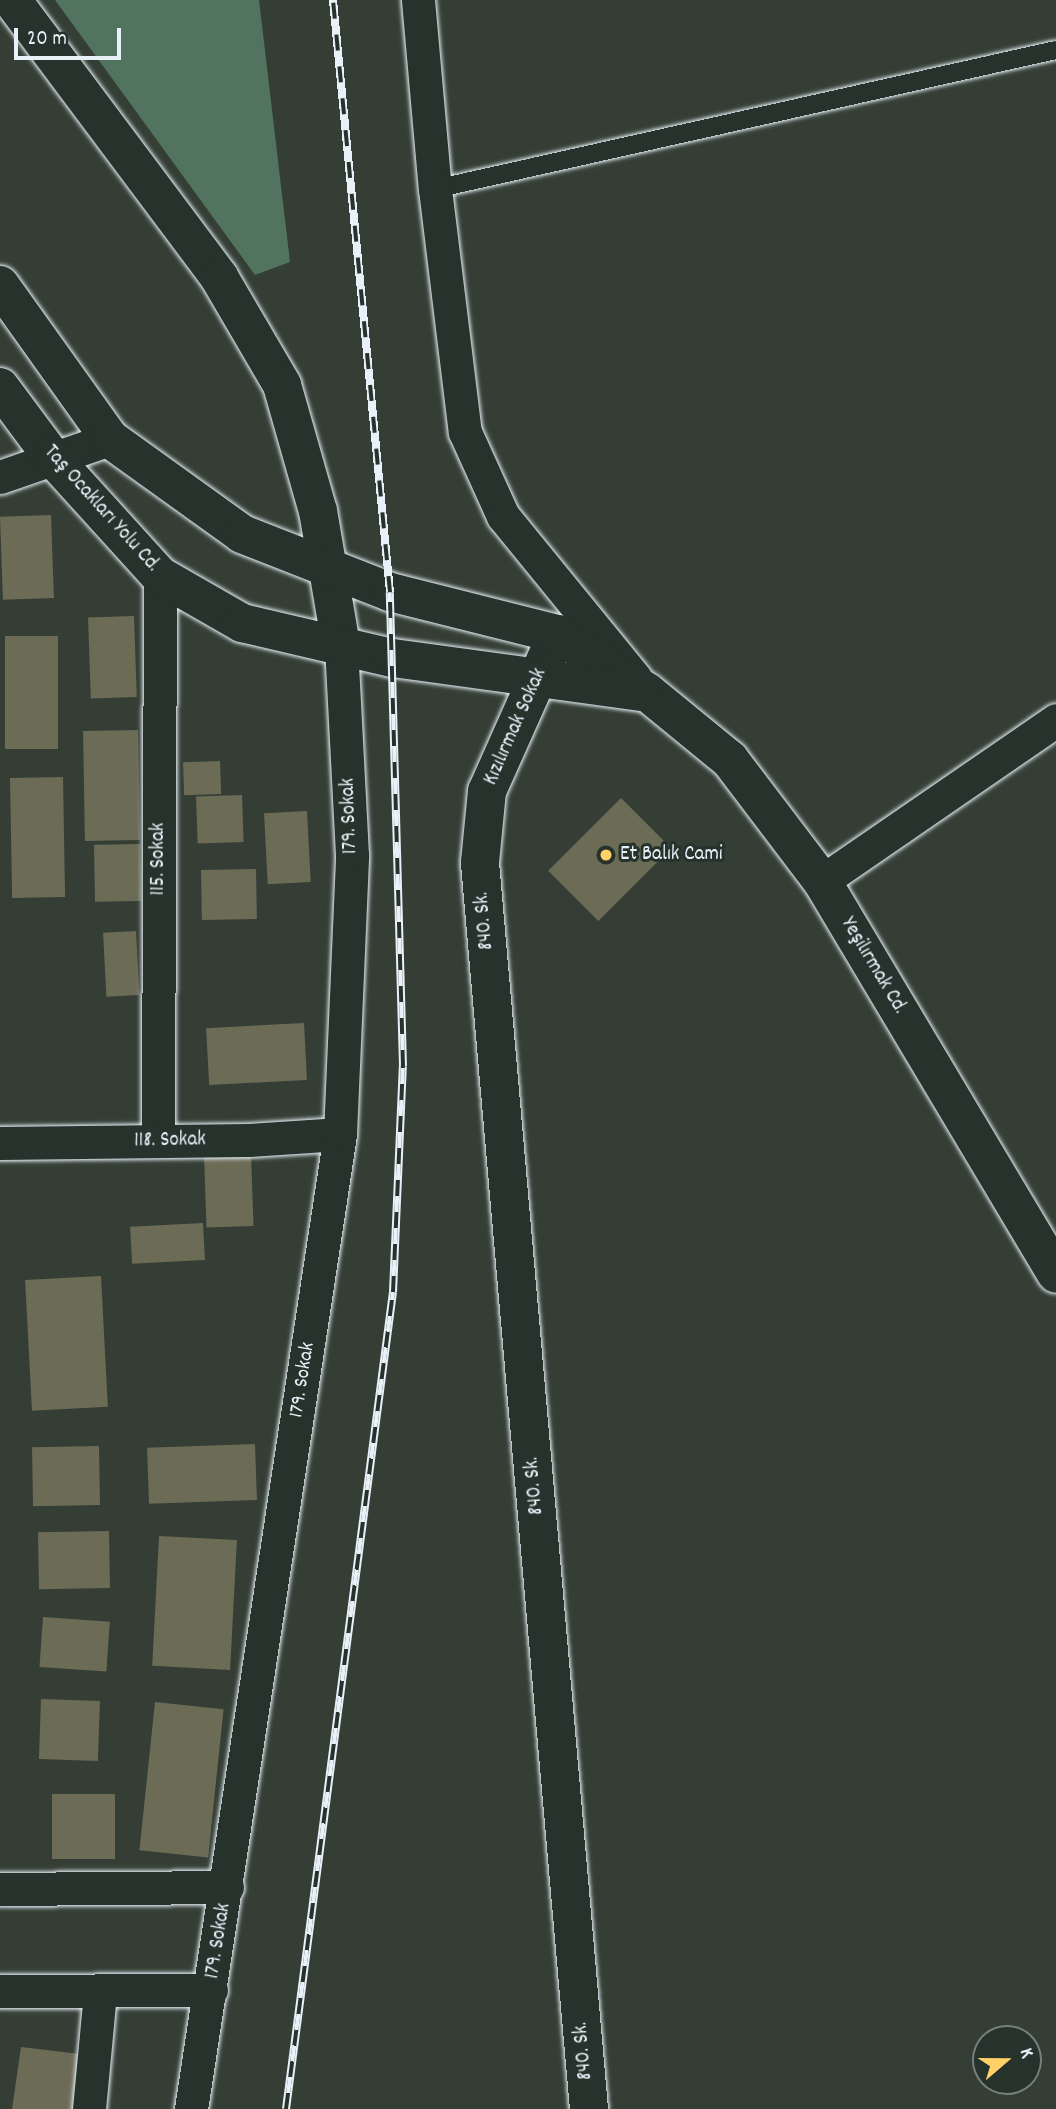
<!DOCTYPE html>
<meta charset="utf-8">
<style>
body{margin:0}
#map{position:relative;width:1056px;height:2109px;overflow:hidden;background:#343e35;font-family:Dekko,sans-serif}
div>[style]{position:absolute}
[style*='--x']{left:calc(var(--x)*1px);top:calc(var(--y)*1px);width:calc(var(--w)*1px);rotate:calc(var(--a)*1deg)}
.green>*{inset:0;background:#52735e}
.building>*{inset:0;background:#6c6b56;transform-origin:0 0}
.roads{filter:drop-shadow(0 0 2px #e8f1f8) drop-shadow(0 0 2px #e8f1f8)}
.service>*{height:18px;margin:-9px;padding:0 9px;transform-origin:9px;border-radius:9px;background:#26332d}
.minor>*{height:33px;margin:-16.5px;padding:0 16.5px;transform-origin:16.5px;border-radius:16.5px;background:#26332d}
.tertiary>*{height:38px;margin:-19px;padding:0 19px;transform-origin:19px;border-radius:19px;background:#26332d}
.secondary>*{height:38px;margin:-19px;padding:0 19px;transform-origin:19px;border-radius:19px;background:#26332d}
.rail>*{height:8px;margin-top:-4px;transform-origin:0;background:repeating-linear-gradient(90deg,#26332d 0 16px,#e8f1f8 0 32px);box-sizing:border-box;border-block:2px solid #e8f1f8}
.dots>*{width:19px;height:19px;translate:-50% -50%;box-sizing:border-box;border:4px solid #26332d;border-radius:50%}
span{translate:-50% -50%;white-space:nowrap;text-align:center;line-height:1.15;-webkit-text-stroke:6px #26332d;paint-order:stroke}
.street-label{font-size:21px;color:#e8f1f8}
.poi-label{font-size:21px;color:#e8f1f8}
.left{translate:0 -50%;text-align:left}
.north{position:absolute;left:972px;top:2025px;width:70px;height:70px;box-sizing:border-box;background:#26332d;border:2px solid #747f7e;border-radius:50%;rotate:70deg;font-size:19px;font-weight:700;line-height:28px;text-align:center;color:#e8f1f8}
.north::after{content:'';display:block;margin:auto;width:24px;height:32px;background:#ffd166;clip-path:polygon(50% 0,100% 100%,50% 72%,0 100%)}
.scale{position:absolute;left:14px;top:28px;width:107px;height:32px;box-sizing:border-box;border:4px solid #e8f1f8;border-top:0;padding-left:9px;font-size:21px;line-height:24px;white-space:nowrap;color:#e8f1f8;-webkit-text-stroke:5px #26332d;paint-order:stroke}
</style>
<div id="map">
<div class="green">
<i style="clip-path:polygon(55px 0,259px 0,290px 262px,255px 275px)"></i>
</div>
<div class="building">
<i style="left:51px;top:515px;width:83px;height:51px;rotate:88deg"></i>
<i style="left:134px;top:616px;width:81px;height:46px;rotate:88deg"></i>
<i style="left:5px;top:636px;width:53px;height:113px"></i>
<i style="left:138px;top:730px;width:110px;height:55px;rotate:89deg"></i>
<i style="left:220px;top:761px;width:33px;height:37px;rotate:88deg"></i>
<i style="left:63px;top:777px;width:120px;height:53px;rotate:89deg"></i>
<i style="left:242px;top:795px;width:47px;height:46px;rotate:88deg"></i>
<i style="left:621px;top:798px;width:71px;height:103px;rotate:45deg"></i>
<i style="left:307px;top:811px;width:71px;height:43px;rotate:87deg"></i>
<i style="left:140px;top:844px;width:57px;height:46px;rotate:89deg"></i>
<i style="left:256px;top:869px;width:50px;height:55px;rotate:89deg"></i>
<i style="left:136px;top:931px;width:64px;height:33px;rotate:87deg"></i>
<i style="left:304px;top:1023px;width:57px;height:98px;rotate:87deg"></i>
<i style="left:251px;top:1154px;width:72px;height:47px;rotate:88deg"></i>
<i style="left:203px;top:1223px;width:37px;height:73px;rotate:87deg"></i>
<i style="left:101px;top:1276px;width:131px;height:76px;rotate:87deg"></i>
<i style="left:255px;top:1444px;width:56px;height:108px;rotate:88deg"></i>
<i style="left:99px;top:1446px;width:59px;height:67px;rotate:89deg"></i>
<i style="left:109px;top:1531px;width:57px;height:71px;rotate:89deg"></i>
<i style="left:159px;top:1536px;width:78px;height:130px;rotate:3deg"></i>
<i style="left:43px;top:1617px;width:67px;height:50px;rotate:4deg"></i>
<i style="left:41px;top:1699px;width:59px;height:60px;rotate:2deg"></i>
<i style="left:155px;top:1702px;width:69px;height:149px;rotate:6deg"></i>
<i style="left:52px;top:1794px;width:63px;height:65px"></i>
<i style="clip-path:polygon(21px 2047px,80px 2054px,73px 2109px,12px 2109px)"></i>
</div>
<div class="roads">
<div class="service">
<i style="--x:435;--y:189;--w:636;--a:-12.62"></i>
</div>
<div class="minor">
<i style="--x:418;--y:0;--w:190;--a:84.9"></i>
<i style="--x:435;--y:189;--w:245;--a:83"></i>
<i style="--x:465;--y:432;--w:92;--a:65.7"></i>
<i style="--x:503;--y:516;--w:209;--a:50.8"></i>
<i style="--x:0;--y:477;--w:116;--a:-19.1"></i>
<i style="--x:822;--y:881;--w:284;--a:-34.5"></i>
<i style="--x:158;--y:1141;--w:565;--a:-89.8"></i>
<i style="--x:0;--y:1143;--w:249;--a:-0.7"></i>
<i style="--x:249;--y:1140;--w:91;--a:-3.8"></i>
<i style="--x:0;--y:1889;--w:227;--a:-0.5"></i>
<i style="--x:0;--y:1991;--w:211;--a:-0.3"></i>
<i style="--x:89;--y:2109;--w:117;--a:-84.6"></i>
<i style="--x:191;--y:2109;--w:986;--a:-81.31"></i>
<i style="--x:340;--y:1134;--w:279;--a:-87.5"></i>
<i style="--x:352;--y:855;--w:209;--a:-93"></i>
</div>
<div class="tertiary">
<i style="--x:12;--y:0;--w:346;--a:53.2"></i>
<i style="--x:219;--y:277;--w:125;--a:59.7"></i>
<i style="--x:282;--y:385;--w:131;--a:74.1"></i>
<i style="--x:318;--y:511;--w:137;--a:80.3"></i>
<i style="--x:557;--y:634;--w:172;--a:114"></i>
<i style="--x:487;--y:791;--w:72;--a:95.6"></i>
<i style="--x:480;--y:863;--w:1251;--a:85"></i>
</div>
<div class="secondary">
<i style="--x:0;--y:285;--w:189;--a:54.5"></i>
<i style="--x:110;--y:439;--w:163;--a:35.7"></i>
<i style="--x:242;--y:534;--w:159;--a:21.4"></i>
<i style="--x:390;--y:592;--w:172;--a:14.1"></i>
<i style="--x:557;--y:634;--w:107;--a:32.8"></i>
<i style="--x:647;--y:692;--w:107;--a:39.3"></i>
<i style="--x:730;--y:760;--w:152;--a:52.8"></i>
<i style="--x:822;--y:881;--w:457;--a:59.2"></i>
<i style="--x:0;--y:387;--w:87;--a:53.4"></i>
<i style="--x:52;--y:457;--w:161;--a:47.8"></i>
<i style="--x:160;--y:576;--w:95;--a:29.8"></i>
<i style="--x:242;--y:623;--w:155;--a:13.1"></i>
<i style="--x:393;--y:658;--w:250;--a:7.8"></i>
</div>
</div>
<div class="rail">
<i style="--x:286;--y:2109;--w:824;--a:-82.54"></i>
<i style="--x:393;--y:1292;--w:226;--a:-87.5"></i>
<i style="--x:403;--y:1066;--w:474;--a:-91.6"></i>
<i style="--x:390;--y:592;--w:595;--a:-95.5"></i>
</div>
<div class="dots">
<i style="left:606px;top:855px;background:#ffd166"></i>
</div>
<div class="street-label">
<span style="left:101px;top:509px;rotate:48deg">Taş Ocakları Yolu Cd.</span>
<span style="left:516px;top:727px;rotate:-66deg">Kızılırmak Sokak</span>
<span style="left:350px;top:816px;rotate:-92deg">179. Sokak</span>
<span style="left:159px;top:859px;rotate:-90deg">115. Sokak</span>
<span style="left:485px;top:921px;rotate:-95deg">840. Sk.</span>
<span style="left:873px;top:966px;rotate:59deg">Yeşilırmak Cd.</span>
<span style="left:170px;top:1141px;rotate:-1deg">118. Sokak</span>
<span style="left:303px;top:1380px;rotate:-81deg">179. Sokak</span>
<span style="left:535px;top:1486px;rotate:-95deg">840. Sk.</span>
<span style="left:219px;top:1941px;rotate:-81deg">179. Sokak</span>
<span style="left:584px;top:2051px;rotate:-95deg">840. Sk.</span>
</div>
<div class="poi-label">
<span class="left" style="left:620px;top:855px">Et Balık Cami</span>
</div>
<div class="north">K</div>
<div class="scale">20 m</div>
</div>
